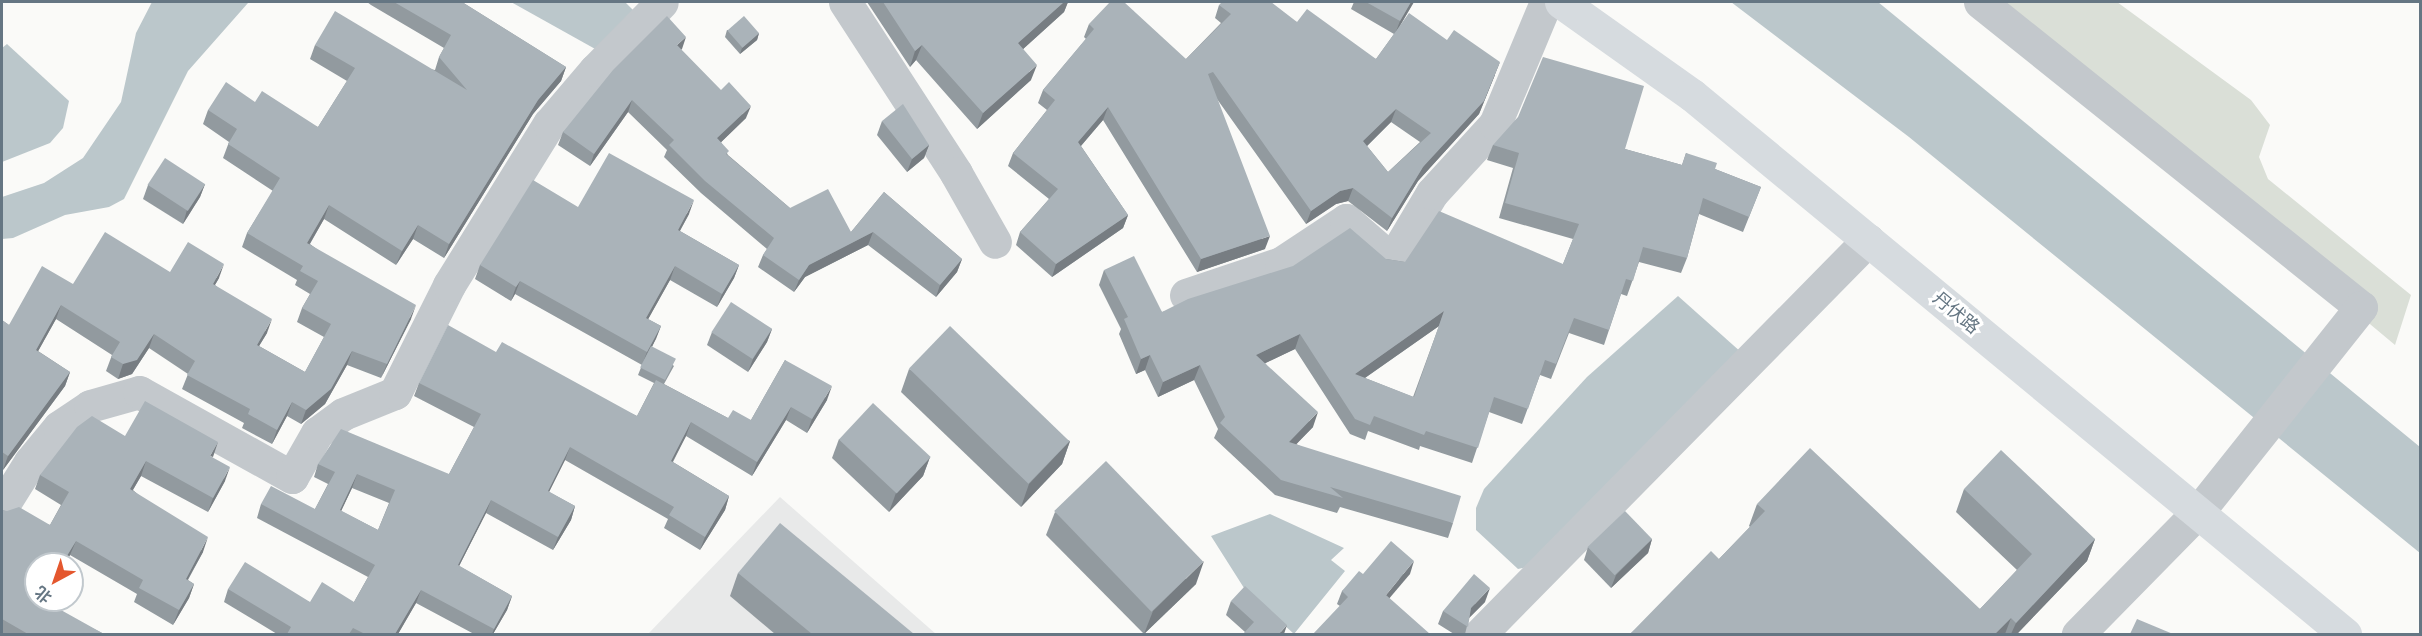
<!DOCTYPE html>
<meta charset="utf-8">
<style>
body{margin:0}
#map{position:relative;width:2422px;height:636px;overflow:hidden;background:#fafaf8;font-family:"Work Sans","Noto Sans SC",sans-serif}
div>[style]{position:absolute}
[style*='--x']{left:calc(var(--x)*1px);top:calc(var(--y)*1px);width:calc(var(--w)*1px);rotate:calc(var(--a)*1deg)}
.built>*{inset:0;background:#e8e9e9}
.green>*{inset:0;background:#dadfd7}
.water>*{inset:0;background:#bbc7cb}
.street>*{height:33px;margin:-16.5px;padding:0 16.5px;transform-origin:16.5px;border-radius:16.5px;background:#c3c8cc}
.secondary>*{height:33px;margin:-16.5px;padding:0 16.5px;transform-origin:16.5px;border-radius:16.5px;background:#d6dbdf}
.wall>*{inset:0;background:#929a9f}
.shaded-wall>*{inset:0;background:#777d82}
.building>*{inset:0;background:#aab3b9;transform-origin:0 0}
span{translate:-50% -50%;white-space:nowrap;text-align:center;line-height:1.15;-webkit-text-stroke:6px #fff;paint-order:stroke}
.street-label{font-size:18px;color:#657683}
.frame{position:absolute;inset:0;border:3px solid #657683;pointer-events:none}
.north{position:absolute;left:24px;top:552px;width:60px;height:60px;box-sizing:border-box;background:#fff;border:2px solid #c1c8cd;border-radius:50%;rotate:220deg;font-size:16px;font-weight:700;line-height:24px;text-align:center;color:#657683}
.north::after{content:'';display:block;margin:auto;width:21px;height:27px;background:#e4572e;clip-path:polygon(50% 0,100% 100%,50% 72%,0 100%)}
</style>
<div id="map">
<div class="built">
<i style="clip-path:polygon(780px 497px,936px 634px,648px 634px)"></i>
</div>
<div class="green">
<i style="clip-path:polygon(1985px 2px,2117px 2px,2251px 100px,2270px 125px,2259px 157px,2268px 179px,2411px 295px,2395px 345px)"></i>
</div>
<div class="water">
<i style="clip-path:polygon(152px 2px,248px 3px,188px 71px,124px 199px,109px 207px,65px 215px,13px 238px,2px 239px,2px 197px,44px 183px,83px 158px,121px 102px,136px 33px)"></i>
<i style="clip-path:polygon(511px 2px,625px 2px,634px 11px,597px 50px)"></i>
<i style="clip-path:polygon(1731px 2px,1878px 2px,2420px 447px,2420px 553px,1909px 137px)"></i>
<i style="clip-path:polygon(7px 44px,69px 101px,63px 128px,50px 143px,2px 162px,2px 48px)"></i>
<i style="clip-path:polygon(1678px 296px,1742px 353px,1532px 566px,1518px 569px,1476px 530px,1476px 508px,1484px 489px,1587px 377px)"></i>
<i style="clip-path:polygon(1270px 514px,1344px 548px,1331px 560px,1345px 571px,1294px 634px,1244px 588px,1211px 536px)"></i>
</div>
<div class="street">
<i style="--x:845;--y:2;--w:204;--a:57"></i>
<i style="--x:956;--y:173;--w:79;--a:60.5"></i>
<i style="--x:1980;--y:2;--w:488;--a:38.7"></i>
<i style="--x:2361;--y:307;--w:263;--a:128.5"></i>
<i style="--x:2197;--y:513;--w:170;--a:134.5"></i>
<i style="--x:1186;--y:295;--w:100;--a:-18.6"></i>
<i style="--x:1281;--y:263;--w:78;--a:-33.5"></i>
<i style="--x:1346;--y:220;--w:61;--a:41"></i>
<i style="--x:1392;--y:260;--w:78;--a:-59.2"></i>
<i style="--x:1432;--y:193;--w:93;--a:-47.6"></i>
<i style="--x:1495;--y:124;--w:132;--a:-67.3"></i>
<i style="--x:2;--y:507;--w:53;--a:-58.1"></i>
<i style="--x:30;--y:462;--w:45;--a:-50.4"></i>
<i style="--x:59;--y:427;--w:37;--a:-34"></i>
<i style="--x:90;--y:406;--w:51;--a:-15.9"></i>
<i style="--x:139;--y:392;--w:175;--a:29.1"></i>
<i style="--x:292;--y:477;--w:51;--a:-60.4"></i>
<i style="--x:317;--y:433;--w:32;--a:-36"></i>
<i style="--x:343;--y:414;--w:56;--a:-22"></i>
<i style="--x:395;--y:393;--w:121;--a:-63.4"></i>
<i style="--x:449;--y:285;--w:190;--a:-58.2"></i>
<i style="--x:549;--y:124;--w:71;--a:-49.6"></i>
<i style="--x:595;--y:70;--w:95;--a:-45.4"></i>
<i style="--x:1480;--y:634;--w:553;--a:-45.44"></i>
</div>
<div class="secondary">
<i style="--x:1561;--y:2;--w:161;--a:35.4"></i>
<i style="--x:1692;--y:95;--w:847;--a:39.54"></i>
</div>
<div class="wall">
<i style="clip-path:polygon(367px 2px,462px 2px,566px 67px,561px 81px,533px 114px,444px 258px,413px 239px,396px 265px,324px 219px,310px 244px,411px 319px,381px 378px,347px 365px,325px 404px,301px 424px,287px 416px,272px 444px,242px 428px,244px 423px,182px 389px,188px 374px,149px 348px,132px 374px,118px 379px,106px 371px,112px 355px,56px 319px,38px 351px,70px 372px,65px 386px,3px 470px,2px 469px,2px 320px,9px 325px,73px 284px,170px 272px,219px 278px,215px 285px,267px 333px,259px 346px,305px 372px,324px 337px,297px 322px,302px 308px,310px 294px,295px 285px,297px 280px,242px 247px,247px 233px,273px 191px,223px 158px,229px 142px,203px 124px,208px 110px,255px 102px,318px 127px,347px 81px,310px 59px,315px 45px,435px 70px,439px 57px,444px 48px,371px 5px)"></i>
<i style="clip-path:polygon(867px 2px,1068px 2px,1064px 12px,1023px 49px,1031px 80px,977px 129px,916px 60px,910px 67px)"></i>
<i style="clip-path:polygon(evenodd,1354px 2px,1414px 2px,1400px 26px,1495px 75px,1479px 114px,1418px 181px,1387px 231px,1348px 201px,1336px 204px,1306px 224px,1217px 99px,1265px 249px,1197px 272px,1103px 120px,1081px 146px,1128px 215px,1123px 228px,1052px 277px,1016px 245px,1020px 232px,1049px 199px,1008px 166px,1013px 153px,1047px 110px,1038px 103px,1043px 90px,1086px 39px,1084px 37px,1089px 24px,1186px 59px,1221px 23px,1215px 18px,1219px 5px,1297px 22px,1376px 59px,1394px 34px,1351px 9px,1354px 2px,1391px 122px,1420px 142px,1388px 172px,1367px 146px,1391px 122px)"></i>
<i style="clip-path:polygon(727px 30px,759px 33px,757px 40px,740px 54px,725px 37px)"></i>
<i style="clip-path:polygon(681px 50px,746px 118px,721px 142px,728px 155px,790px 208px,851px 232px,884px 192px,962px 259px,957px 272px,936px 297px,868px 245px,805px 277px,794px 292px,758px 267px,763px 255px,767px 249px,701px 193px,664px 157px,667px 150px,628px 112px,590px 166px,558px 145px,563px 132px)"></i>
<i style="clip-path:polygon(882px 121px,929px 145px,924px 158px,907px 172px,877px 135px)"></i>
<i style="clip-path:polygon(evenodd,1493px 145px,1625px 149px,1682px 165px,1686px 153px,1715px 169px,1761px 187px,1743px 232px,1699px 214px,1687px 258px,1681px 273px,1639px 262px,1627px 296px,1621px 294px,1604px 345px,1569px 333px,1551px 379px,1540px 375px,1522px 424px,1489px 412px,1472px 463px,1420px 446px,1419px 450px,1368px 431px,1365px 440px,1350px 434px,1295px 349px,1265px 363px,1313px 427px,1296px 444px,1453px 523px,1448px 538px,1340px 507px,1337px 513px,1275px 495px,1214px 438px,1218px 429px,1194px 380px,1158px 397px,1145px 370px,1136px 374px,1119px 334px,1121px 329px,1099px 285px,1104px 270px,1162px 312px,1386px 259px,1405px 262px,1563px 264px,1573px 239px,1499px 218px,1513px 168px,1487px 160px,1493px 145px,1439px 326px,1413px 397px,1365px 378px,1439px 326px)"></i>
<i style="clip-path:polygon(205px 184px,200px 197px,183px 224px,143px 199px,148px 185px)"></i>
<i style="clip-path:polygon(evenodd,578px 207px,689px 214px,680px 231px,739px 265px,734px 278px,717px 307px,670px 280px,648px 319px,661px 326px,652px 347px,674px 366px,664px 384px,728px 418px,751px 420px,785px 360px,827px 400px,807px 433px,786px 420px,752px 476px,686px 436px,673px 462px,729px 496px,725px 510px,700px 550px,664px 528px,668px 519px,565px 460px,549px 492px,575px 506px,571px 520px,553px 550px,486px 513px,459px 566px,512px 596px,507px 610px,493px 634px,474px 634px,416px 603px,398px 634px,277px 634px,224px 602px,228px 589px,310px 602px,354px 602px,368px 577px,257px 518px,261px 504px,315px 509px,328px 484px,314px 477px,318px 464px,449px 474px,474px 427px,414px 396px,419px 383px,496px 352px,637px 416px,654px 383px,638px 375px,642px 365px,515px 294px,511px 301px,475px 279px,480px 265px,578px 207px,352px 488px,389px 503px,378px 530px,341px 511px,352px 488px)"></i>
<i style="clip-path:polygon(772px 329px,767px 342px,748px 372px,707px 345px,712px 332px)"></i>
<i style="clip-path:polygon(909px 369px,1070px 441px,1062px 464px,1021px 507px,901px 392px)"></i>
<i style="clip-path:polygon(125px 436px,212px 457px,225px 481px,208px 512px,141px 476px,133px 490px,203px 552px,188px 580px,194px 584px,189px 598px,173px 625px,134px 602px,137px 594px,70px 555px,36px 600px,104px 634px,2px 634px,2px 510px,50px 525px,61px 505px,35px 489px,40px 475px)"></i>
<i style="clip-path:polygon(839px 439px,930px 457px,923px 476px,889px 512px,832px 458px)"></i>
<i style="clip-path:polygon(1964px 489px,2095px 539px,2087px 561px,2017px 634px,1630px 634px,1719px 559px,1750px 527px,1749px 526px,1757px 504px,1980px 609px,2017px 570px,1956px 512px)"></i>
<i style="clip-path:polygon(1055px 512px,1196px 584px,1144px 634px,1046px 535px)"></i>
<i style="clip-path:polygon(1652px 539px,1648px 553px,1611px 588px,1584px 560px,1588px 547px)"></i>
<i style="clip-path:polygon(738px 573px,914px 634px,775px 634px,730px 596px)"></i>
<i style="clip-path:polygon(1363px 574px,1410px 574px,1340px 606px,1337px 604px,1342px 591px)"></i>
<i style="clip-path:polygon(1231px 601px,1284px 634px,1245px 632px,1226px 615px)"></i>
<i style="clip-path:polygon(1485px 602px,1469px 618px,1465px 634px,1454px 634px,1438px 624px,1443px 611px)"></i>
</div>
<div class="shaded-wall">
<i style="clip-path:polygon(1064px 2px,1068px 2px,1064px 12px,1012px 59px,1018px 43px)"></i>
<i style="clip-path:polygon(1411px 2px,1414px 2px,1412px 5px,1395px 34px,1400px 21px)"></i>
<i style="clip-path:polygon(759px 33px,757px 40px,740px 54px,742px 48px)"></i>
<i style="clip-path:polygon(686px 37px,682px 49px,673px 58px,677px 45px)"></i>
<i style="clip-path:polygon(922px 45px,916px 60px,910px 67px,915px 51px)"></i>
<i style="clip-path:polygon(1500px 62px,1479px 114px,1418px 181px,1387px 231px,1392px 218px,1423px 167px)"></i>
<i style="clip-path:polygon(1037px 65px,1031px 80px,977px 129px,983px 113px)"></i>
<i style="clip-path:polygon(566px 67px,561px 81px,533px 114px,444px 258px,449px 244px,538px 100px)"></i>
<i style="clip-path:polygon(632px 100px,628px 112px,590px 166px,594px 154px)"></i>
<i style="clip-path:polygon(751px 106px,746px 118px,712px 151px,717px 138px)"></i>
<i style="clip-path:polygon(1108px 107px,1103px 120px,1073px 155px,1078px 142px)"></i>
<i style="clip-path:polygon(1396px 109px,1391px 122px,1358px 155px,1363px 141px)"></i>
<i style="clip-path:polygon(929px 145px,924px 158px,907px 172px,912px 159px)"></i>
<i style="clip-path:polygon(205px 184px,200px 197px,183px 224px,187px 210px)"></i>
<i style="clip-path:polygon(1353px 188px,1348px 201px,1336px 204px,1306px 224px,1311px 211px,1340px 191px)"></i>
<i style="clip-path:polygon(694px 200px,689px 214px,673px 243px,678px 230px)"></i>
<i style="clip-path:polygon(329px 205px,324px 219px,302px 257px,307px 243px)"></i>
<i style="clip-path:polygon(1128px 215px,1123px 228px,1052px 277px,1056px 264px)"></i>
<i style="clip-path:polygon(418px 225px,413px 239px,396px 265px,402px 251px)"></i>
<i style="clip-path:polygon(873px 232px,868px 245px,805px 277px,794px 292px,799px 280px,809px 265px)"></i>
<i style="clip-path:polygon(1270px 236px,1265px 249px,1197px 272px,1201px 259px)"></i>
<i style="clip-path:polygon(962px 259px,957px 272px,936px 297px,940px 285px)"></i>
<i style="clip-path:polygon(224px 264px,219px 278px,207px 298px,213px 284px)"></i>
<i style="clip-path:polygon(739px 265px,734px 278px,717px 307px,722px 294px)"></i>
<i style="clip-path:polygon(675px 266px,670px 280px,641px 332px,646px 318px)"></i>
<i style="clip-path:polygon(520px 281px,515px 294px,511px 301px,516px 287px)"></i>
<i style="clip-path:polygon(61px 305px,56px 319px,31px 364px,36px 350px)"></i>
<i style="clip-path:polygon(416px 305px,411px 319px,381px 378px,387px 364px)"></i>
<i style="clip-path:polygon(1444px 311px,1439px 326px,1349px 389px,1355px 374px)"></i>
<i style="clip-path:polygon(272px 319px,267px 333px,251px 359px,257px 345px)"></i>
<i style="clip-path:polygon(661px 326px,656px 339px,642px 365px,647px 352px)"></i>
<i style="clip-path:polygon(772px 329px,767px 342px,748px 372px,753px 359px)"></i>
<i style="clip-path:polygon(154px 334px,149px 348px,132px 374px,118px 379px,123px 364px)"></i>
<i style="clip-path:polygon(1300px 334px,1295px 349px,1251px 370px,1256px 355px)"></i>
<i style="clip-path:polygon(352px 351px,347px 365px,325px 404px,301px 424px,306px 410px)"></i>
<i style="clip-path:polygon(1150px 355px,1145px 370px,1136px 374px,1141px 359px)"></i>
<i style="clip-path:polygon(1200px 365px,1194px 380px,1158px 397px,1163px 382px)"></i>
<i style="clip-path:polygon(70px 372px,65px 386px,3px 470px,8px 456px)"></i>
<i style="clip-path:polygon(832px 386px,827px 400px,807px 433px,812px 419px)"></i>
<i style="clip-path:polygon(292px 402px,287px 416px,272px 444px,277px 430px)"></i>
<i style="clip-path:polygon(791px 407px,786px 420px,752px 476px,757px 462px)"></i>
<i style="clip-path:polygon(1318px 412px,1313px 427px,1284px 457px,1289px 442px)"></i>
<i style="clip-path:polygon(691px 422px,686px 436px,666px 474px,671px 461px)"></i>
<i style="clip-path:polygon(1070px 441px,1062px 464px,1021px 507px,1029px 484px)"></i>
<i style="clip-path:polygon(218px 442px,213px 457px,210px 456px)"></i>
<i style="clip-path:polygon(570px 447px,565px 460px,543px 504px,548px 491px)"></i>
<i style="clip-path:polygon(930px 457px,923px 476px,889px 512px,896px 493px)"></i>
<i style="clip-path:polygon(146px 461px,141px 476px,125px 503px,130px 489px)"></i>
<i style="clip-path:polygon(230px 467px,225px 481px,208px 512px,213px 498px)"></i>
<i style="clip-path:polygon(357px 474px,352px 488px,335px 524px,340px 510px)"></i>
<i style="clip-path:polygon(729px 496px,725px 510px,700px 550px,705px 537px)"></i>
<i style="clip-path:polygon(491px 500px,486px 513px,453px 578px,458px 565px)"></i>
<i style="clip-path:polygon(575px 506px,571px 520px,553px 550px,558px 537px)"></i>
<i style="clip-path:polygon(208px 537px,203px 552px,180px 593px,186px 579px)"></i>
<i style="clip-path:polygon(1652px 539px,1648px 553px,1611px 588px,1616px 575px)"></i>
<i style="clip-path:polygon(2095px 539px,2087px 561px,2017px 634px,2011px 634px,2016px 623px)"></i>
<i style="clip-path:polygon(76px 541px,70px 555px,65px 564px,62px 564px)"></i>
<i style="clip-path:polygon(1204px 561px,1196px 584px,1144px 634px,1153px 611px)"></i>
<i style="clip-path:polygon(1414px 561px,1410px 574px,1382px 607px,1386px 595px)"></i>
<i style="clip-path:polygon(194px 584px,189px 598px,173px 625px,179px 610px)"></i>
<i style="clip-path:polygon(1490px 588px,1485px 602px,1466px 621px,1471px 608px)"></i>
<i style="clip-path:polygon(421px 590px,416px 603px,398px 634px,395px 634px)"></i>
<i style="clip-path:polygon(512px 596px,507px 610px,493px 634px,492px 634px,494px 629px)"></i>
<i style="clip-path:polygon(2011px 618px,2005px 634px,1995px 634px)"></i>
<i style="clip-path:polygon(1287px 625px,1284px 634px,1279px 634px)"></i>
</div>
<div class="building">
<i style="clip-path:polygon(394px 2px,462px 2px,566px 67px,538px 100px,449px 244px,418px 225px,402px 251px,329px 205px,307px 243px,416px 305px,387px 364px,352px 351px,331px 389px,306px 410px,292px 402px,277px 430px,248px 414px,250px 409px,187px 375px,195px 361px,154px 334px,137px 360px,123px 364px,111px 357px,120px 342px,61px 305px,36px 350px,70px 372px,8px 456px,2px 452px,2px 320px,9px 325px,42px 266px,73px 284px,105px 232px,170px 272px,188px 242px,224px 264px,213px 284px,272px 319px,257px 345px,305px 372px,331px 324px,302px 308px,318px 281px,300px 271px,303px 266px,247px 233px,280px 178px,228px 144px,237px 129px,208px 110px,226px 82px,255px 102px,262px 91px,318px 127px,355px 68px,315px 45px,335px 11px,467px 90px,439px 57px,451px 35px)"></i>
<i style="clip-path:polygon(883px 2px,1064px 2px,1018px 43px,1037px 65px,983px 113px,922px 45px,915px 51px)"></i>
<i style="clip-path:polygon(evenodd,1110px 2px,1124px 2px,1186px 59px,1231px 14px,1219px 5px,1222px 2px,1271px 2px,1297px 22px,1307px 9px,1376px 59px,1409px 13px,1447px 40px,1454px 30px,1500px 62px,1484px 101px,1423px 167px,1392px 218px,1353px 188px,1340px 191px,1311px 211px,1213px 72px,1208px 74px,1270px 236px,1201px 259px,1108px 107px,1078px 142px,1128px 215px,1056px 264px,1020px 232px,1058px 189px,1013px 153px,1055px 100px,1043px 90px,1094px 29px,1089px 24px,1110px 2px,1396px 109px,1431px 133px,1388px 172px,1363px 141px,1396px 109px)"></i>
<i style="clip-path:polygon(1366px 2px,1411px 2px,1400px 21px)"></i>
<i style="clip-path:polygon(667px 16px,686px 37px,677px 45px,721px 90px,729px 82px,751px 106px,717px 138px,729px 151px,726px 154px,790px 208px,828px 189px,851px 232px,884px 192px,962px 259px,940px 285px,873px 232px,809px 265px,799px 280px,763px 255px,774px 238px,705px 181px,669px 145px,674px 140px,632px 100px,594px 154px,563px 132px,613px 70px)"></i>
<i style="left:744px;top:16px;width:23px;height:22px;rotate:49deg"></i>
<i style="clip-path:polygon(evenodd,1543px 57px,1644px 86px,1625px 149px,1682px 165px,1686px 153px,1717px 163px,1715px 169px,1761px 187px,1749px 217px,1703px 198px,1687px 258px,1643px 247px,1633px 281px,1626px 279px,1609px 330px,1574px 318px,1556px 364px,1545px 360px,1528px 409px,1494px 397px,1478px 448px,1426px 431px,1424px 435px,1374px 416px,1370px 425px,1355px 419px,1300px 334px,1256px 355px,1318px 412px,1289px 442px,1461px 496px,1453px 523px,1330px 487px,1343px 498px,1281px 480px,1220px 423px,1225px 417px,1200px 365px,1163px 382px,1150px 355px,1141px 359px,1124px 319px,1128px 317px,1104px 270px,1134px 256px,1162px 312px,1188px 299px,1293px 266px,1350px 228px,1386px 259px,1405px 262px,1439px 211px,1563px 264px,1579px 224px,1505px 203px,1519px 153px,1493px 145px,1518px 117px,1543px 57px,1444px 311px,1414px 397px,1355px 374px,1444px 311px)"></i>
<i style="clip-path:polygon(903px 104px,929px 145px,912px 159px,882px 121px)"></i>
<i style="clip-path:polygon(609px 153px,694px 200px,678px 230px,739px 265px,722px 294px,675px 266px,646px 318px,661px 326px,647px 352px,520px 281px,516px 287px,480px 265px,533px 180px,578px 207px)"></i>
<i style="left:165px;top:158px;width:48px;height:32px;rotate:33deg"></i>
<i style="left:731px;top:302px;width:49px;height:36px;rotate:33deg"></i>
<i style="clip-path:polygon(evenodd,448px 325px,496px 352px,502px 342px,637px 416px,656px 380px,728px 418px,733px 410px,751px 420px,785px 360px,832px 386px,812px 419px,791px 407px,757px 462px,691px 422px,671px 461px,729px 496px,705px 537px,669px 515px,674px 507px,570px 447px,548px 491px,575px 506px,558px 537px,491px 500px,458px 565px,512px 596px,494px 629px,421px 590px,395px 634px,365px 634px,353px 628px,349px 634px,287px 634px,291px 627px,228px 589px,245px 562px,310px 602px,322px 582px,354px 602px,375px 565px,261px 504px,271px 486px,315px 509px,335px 472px,318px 464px,341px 429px,449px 474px,481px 414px,419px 383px,448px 325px,357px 474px,395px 490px,378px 530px,340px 510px,357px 474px)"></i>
<i style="left:950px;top:326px;width:166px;height:59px;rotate:44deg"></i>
<i style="left:651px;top:346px;width:28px;height:24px;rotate:27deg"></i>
<i style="clip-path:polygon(145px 401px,218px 442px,210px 456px,230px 467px,213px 498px,146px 461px,130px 489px,208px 537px,186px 579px,194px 584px,179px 610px,139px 588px,143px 580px,76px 541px,62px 564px,36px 564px,36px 600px,43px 600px,104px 634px,28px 634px,2px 619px,2px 510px,7px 511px,19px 507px,50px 525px,69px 492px,40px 475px,77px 427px,92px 416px,125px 436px)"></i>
<i style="left:873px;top:403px;width:79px;height:50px;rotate:43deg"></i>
<i style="clip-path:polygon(1810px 448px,1980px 609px,2032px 554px,1964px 489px,2001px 450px,2095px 539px,2016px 623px,2011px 618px,1995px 634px,1630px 634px,1711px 551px,1719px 559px,1765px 511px,1757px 504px)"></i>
<i style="left:1106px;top:461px;width:140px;height:72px;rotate:46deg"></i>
<i style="left:1625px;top:511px;width:39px;height:52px;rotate:46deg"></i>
<i style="clip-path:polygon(780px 523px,914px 634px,812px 634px,738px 573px)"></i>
<i style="clip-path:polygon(1391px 541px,1414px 561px,1386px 595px,1430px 634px,1313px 634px,1348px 597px,1342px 591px,1359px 571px,1363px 574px)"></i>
<i style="clip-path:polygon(1474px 574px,1490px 588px,1471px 608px,1468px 627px,1443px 611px)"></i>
<i style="clip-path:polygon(1245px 586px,1287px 625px,1279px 634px,1243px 634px,1254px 622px,1231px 601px)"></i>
<i style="clip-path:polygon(2137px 619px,2173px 634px,2130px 634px)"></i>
</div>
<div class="street-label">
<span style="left:1956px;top:313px;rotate:40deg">丹伏路</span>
</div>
<div class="frame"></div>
<div class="north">北</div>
</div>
